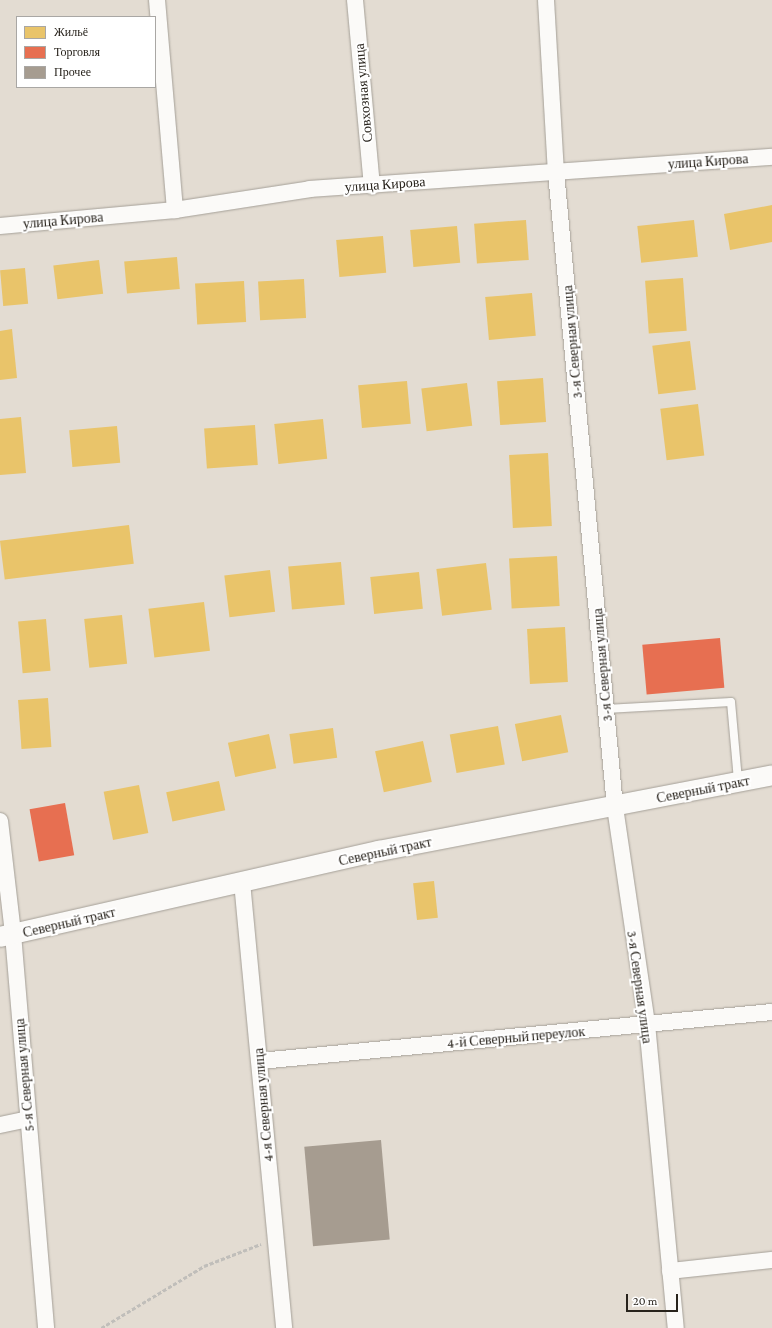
<!DOCTYPE html>
<meta charset="utf-8">
<style>
body{margin:0}
#map{position:relative;width:772px;height:1328px;overflow:hidden;background:#e3dcd2;font-family:"Crimson Pro",serif}
div>[style]{position:absolute}
[style*='--x']{left:calc(var(--x)*1px);top:calc(var(--y)*1px);width:calc(var(--w)*1px);rotate:calc(var(--a)*1deg)}
.homes>*{inset:0;background:#e9c46a;transform-origin:0 0}
.shops>*{inset:0;background:#e76f51;transform-origin:0 0}
.building>*{inset:0;background:#a69c90;transform-origin:0 0}
.path>*{height:2.5px;margin-top:-1.25px;transform-origin:0;background:repeating-linear-gradient(90deg,#c0beba 0 4px,transparent 0 6px)}
.roads{filter:drop-shadow(0 0 1px #a5a098) drop-shadow(0 0 1px #a5a098)}
.service>*{height:8px;margin:-4px;padding:0 4px;transform-origin:4px;border-radius:4px;background:#fbfaf8}
.minor>*{height:16px;margin:-8px;padding:0 8px;transform-origin:8px;border-radius:8px;background:#fbfaf8}
.tertiary>*{height:20px;margin:-10px;padding:0 10px;transform-origin:10px;border-radius:10px;background:#fbfaf8}
span{translate:-50% -50%;white-space:nowrap;text-align:center;line-height:1.15;-webkit-text-stroke:4px #fff;paint-order:stroke}
.street-label{font-size:14px;color:#28231c}
.legend{position:absolute;left:16px;top:16px;width:140px;height:72px;box-sizing:border-box;background:#fff;border:1px solid #a9a7a4;margin:0;padding:5px 7px;list-style:none;font-size:12px;color:#28231c}
.legend li{display:flex;align-items:center;gap:8px;height:20px}
.legend b{width:20px;border:1px solid #a9a7a4}
.scale{position:absolute;left:626px;top:1294px;width:52px;height:18px;box-sizing:border-box;border:2px solid #28231c;border-top:0;padding-left:5px;font-size:12px;line-height:14px;white-space:nowrap;color:#28231c;-webkit-text-stroke:3px #fff;paint-order:stroke}
</style>
<div id="map">
<div class="homes">
<i style="clip-path:polygon(772px 205px,772px 242px,730px 250px,724px 214px)"></i>
<i style="left:526px;top:220px;width:40px;height:52px;rotate:86deg"></i>
<i style="left:694px;top:220px;width:37px;height:57px;rotate:84deg"></i>
<i style="left:457px;top:226px;width:37px;height:47px;rotate:85deg"></i>
<i style="left:383px;top:236px;width:37px;height:47px;rotate:85deg"></i>
<i style="left:177px;top:257px;width:32px;height:53px;rotate:85deg"></i>
<i style="left:99px;top:260px;width:34px;height:46px;rotate:83deg"></i>
<i style="left:25px;top:268px;width:36px;height:25px;rotate:85deg"></i>
<i style="left:683px;top:278px;width:53px;height:38px;rotate:86deg"></i>
<i style="left:304px;top:279px;width:39px;height:46px;rotate:87deg"></i>
<i style="left:244px;top:281px;width:41px;height:49px;rotate:87deg"></i>
<i style="left:532px;top:293px;width:43px;height:47px;rotate:85deg"></i>
<i style="clip-path:polygon(12px 329px,17px 378px,0 380px,0 331px)"></i>
<i style="left:690px;top:341px;width:49px;height:38px;rotate:83deg"></i>
<i style="left:543px;top:378px;width:44px;height:46px;rotate:86deg"></i>
<i style="left:407px;top:381px;width:43px;height:49px;rotate:85deg"></i>
<i style="left:467px;top:383px;width:43px;height:46px;rotate:83deg"></i>
<i style="left:698px;top:404px;width:52px;height:38px;rotate:83deg"></i>
<i style="clip-path:polygon(21px 417px,26px 473px,0 475px,0 419px)"></i>
<i style="left:323px;top:419px;width:40px;height:49px;rotate:84deg"></i>
<i style="left:255px;top:425px;width:40px;height:51px;rotate:86deg"></i>
<i style="left:117px;top:426px;width:37px;height:48px;rotate:85deg"></i>
<i style="left:548px;top:453px;width:73px;height:39px;rotate:87deg"></i>
<i style="left:129px;top:525px;width:39px;height:130px;rotate:83deg"></i>
<i style="left:557px;top:556px;width:50px;height:48px;rotate:87deg"></i>
<i style="left:341px;top:562px;width:43px;height:53px;rotate:85deg"></i>
<i style="left:486px;top:563px;width:47px;height:50px;rotate:83deg"></i>
<i style="left:270px;top:570px;width:42px;height:46px;rotate:83deg"></i>
<i style="left:419px;top:572px;width:37px;height:49px;rotate:84deg"></i>
<i style="left:204px;top:602px;width:49px;height:56px;rotate:83deg"></i>
<i style="left:122px;top:615px;width:49px;height:38px;rotate:84deg"></i>
<i style="left:46px;top:619px;width:52px;height:28px;rotate:85deg"></i>
<i style="left:565px;top:627px;width:55px;height:38px;rotate:87deg"></i>
<i style="left:48px;top:698px;width:49px;height:30px;rotate:86deg"></i>
<i style="left:561px;top:715px;width:38px;height:47px;rotate:79deg"></i>
<i style="left:498px;top:726px;width:39px;height:49px;rotate:80deg"></i>
<i style="left:333px;top:728px;width:30px;height:44px;rotate:82deg"></i>
<i style="left:269px;top:734px;width:35px;height:42px;rotate:78deg"></i>
<i style="left:423px;top:741px;width:42px;height:49px;rotate:78deg"></i>
<i style="left:219px;top:781px;width:30px;height:54px;rotate:78deg"></i>
<i style="left:139px;top:785px;width:49px;height:36px;rotate:79deg"></i>
<i style="left:434px;top:881px;width:37px;height:21px;rotate:84deg"></i>
</div>
<div class="shops">
<i style="left:720px;top:638px;width:50px;height:78px;rotate:85deg"></i>
<i style="left:65px;top:803px;width:53px;height:36px;rotate:80deg"></i>
</div>
<div class="building">
<i style="left:381px;top:1140px;width:100px;height:77px;rotate:85deg"></i>
</div>
<div class="path">
<i style="--x:101;--y:1328;--w:120;--a:-31"></i>
<i style="--x:204;--y:1266;--w:61;--a:-21.1"></i>
</div>
<div class="roads">
<div class="service">
<i style="--x:606;--y:709;--w:125;--a:-3.2"></i>
<i style="--x:731;--y:702;--w:79;--a:84.9"></i>
</div>
<div class="minor">
<i style="--x:157;--y:0;--w:211;--a:85.1"></i>
<i style="--x:355;--y:0;--w:187;--a:84.8"></i>
<i style="--x:546;--y:0;--w:172;--a:86.7"></i>
<i style="--x:556;--y:172;--w:638;--a:84.69"></i>
<i style="--x:615;--y:807;--w:219;--a:81.6"></i>
<i style="--x:647;--y:1024;--w:305;--a:84.6"></i>
<i style="--x:0;--y:226;--w:176;--a:-5.2"></i>
<i style="--x:175;--y:210;--w:137;--a:-8.8"></i>
<i style="--x:310;--y:189;--w:463;--a:-4"></i>
<i style="--x:0;--y:821;--w:114;--a:83.4"></i>
<i style="--x:13;--y:934;--w:395;--a:85.2"></i>
<i style="--x:242;--y:882;--w:448;--a:84.6"></i>
<i style="--x:260;--y:1061;--w:514;--a:-5.47"></i>
<i style="--x:0;--y:1125;--w:29;--a:-12"></i>
<i style="--x:670;--y:1271;--w:103;--a:-6.2"></i>
</div>
<div class="tertiary">
<i style="--x:0;--y:937;--w:389;--a:-12.8"></i>
<i style="--x:379;--y:851;--w:400;--a:-10.9"></i>
</div>
</div>
<div class="street-label">
<span style="left:363px;top:93px;rotate:-95deg">Совхозная улица</span>
<span style="left:708px;top:161px;rotate:-4deg">улица Кирова</span>
<span style="left:385px;top:184px;rotate:-4deg">улица Кирова</span>
<span style="left:63px;top:220px;rotate:-5deg">улица Кирова</span>
<span style="left:572px;top:342px;rotate:-95deg">3-я Северная улица</span>
<span style="left:602px;top:665px;rotate:-95deg">3-я Северная улица</span>
<span style="left:703px;top:789px;rotate:-11deg">Северный тракт</span>
<span style="left:385px;top:851px;rotate:-12deg">Северный тракт</span>
<span style="left:69px;top:922px;rotate:-13deg">Северный тракт</span>
<span style="left:640px;top:987px;rotate:82deg">3-я Северная улица</span>
<span style="left:516px;top:1037px;rotate:-5deg">4-й Северный переулок</span>
<span style="left:24px;top:1075px;rotate:-95deg">5-я Северная улица</span>
<span style="left:263px;top:1105px;rotate:-95deg">4-я Северная улица</span>
</div>
<ul class="legend">
<li><b style="height:11px;background:#e9c46a"></b>Жильё</li>
<li><b style="height:11px;background:#e76f51"></b>Торговля</li>
<li><b style="height:11px;background:#a69c90"></b>Прочее</li>
</ul>
<div class="scale">20 m</div>
</div>
